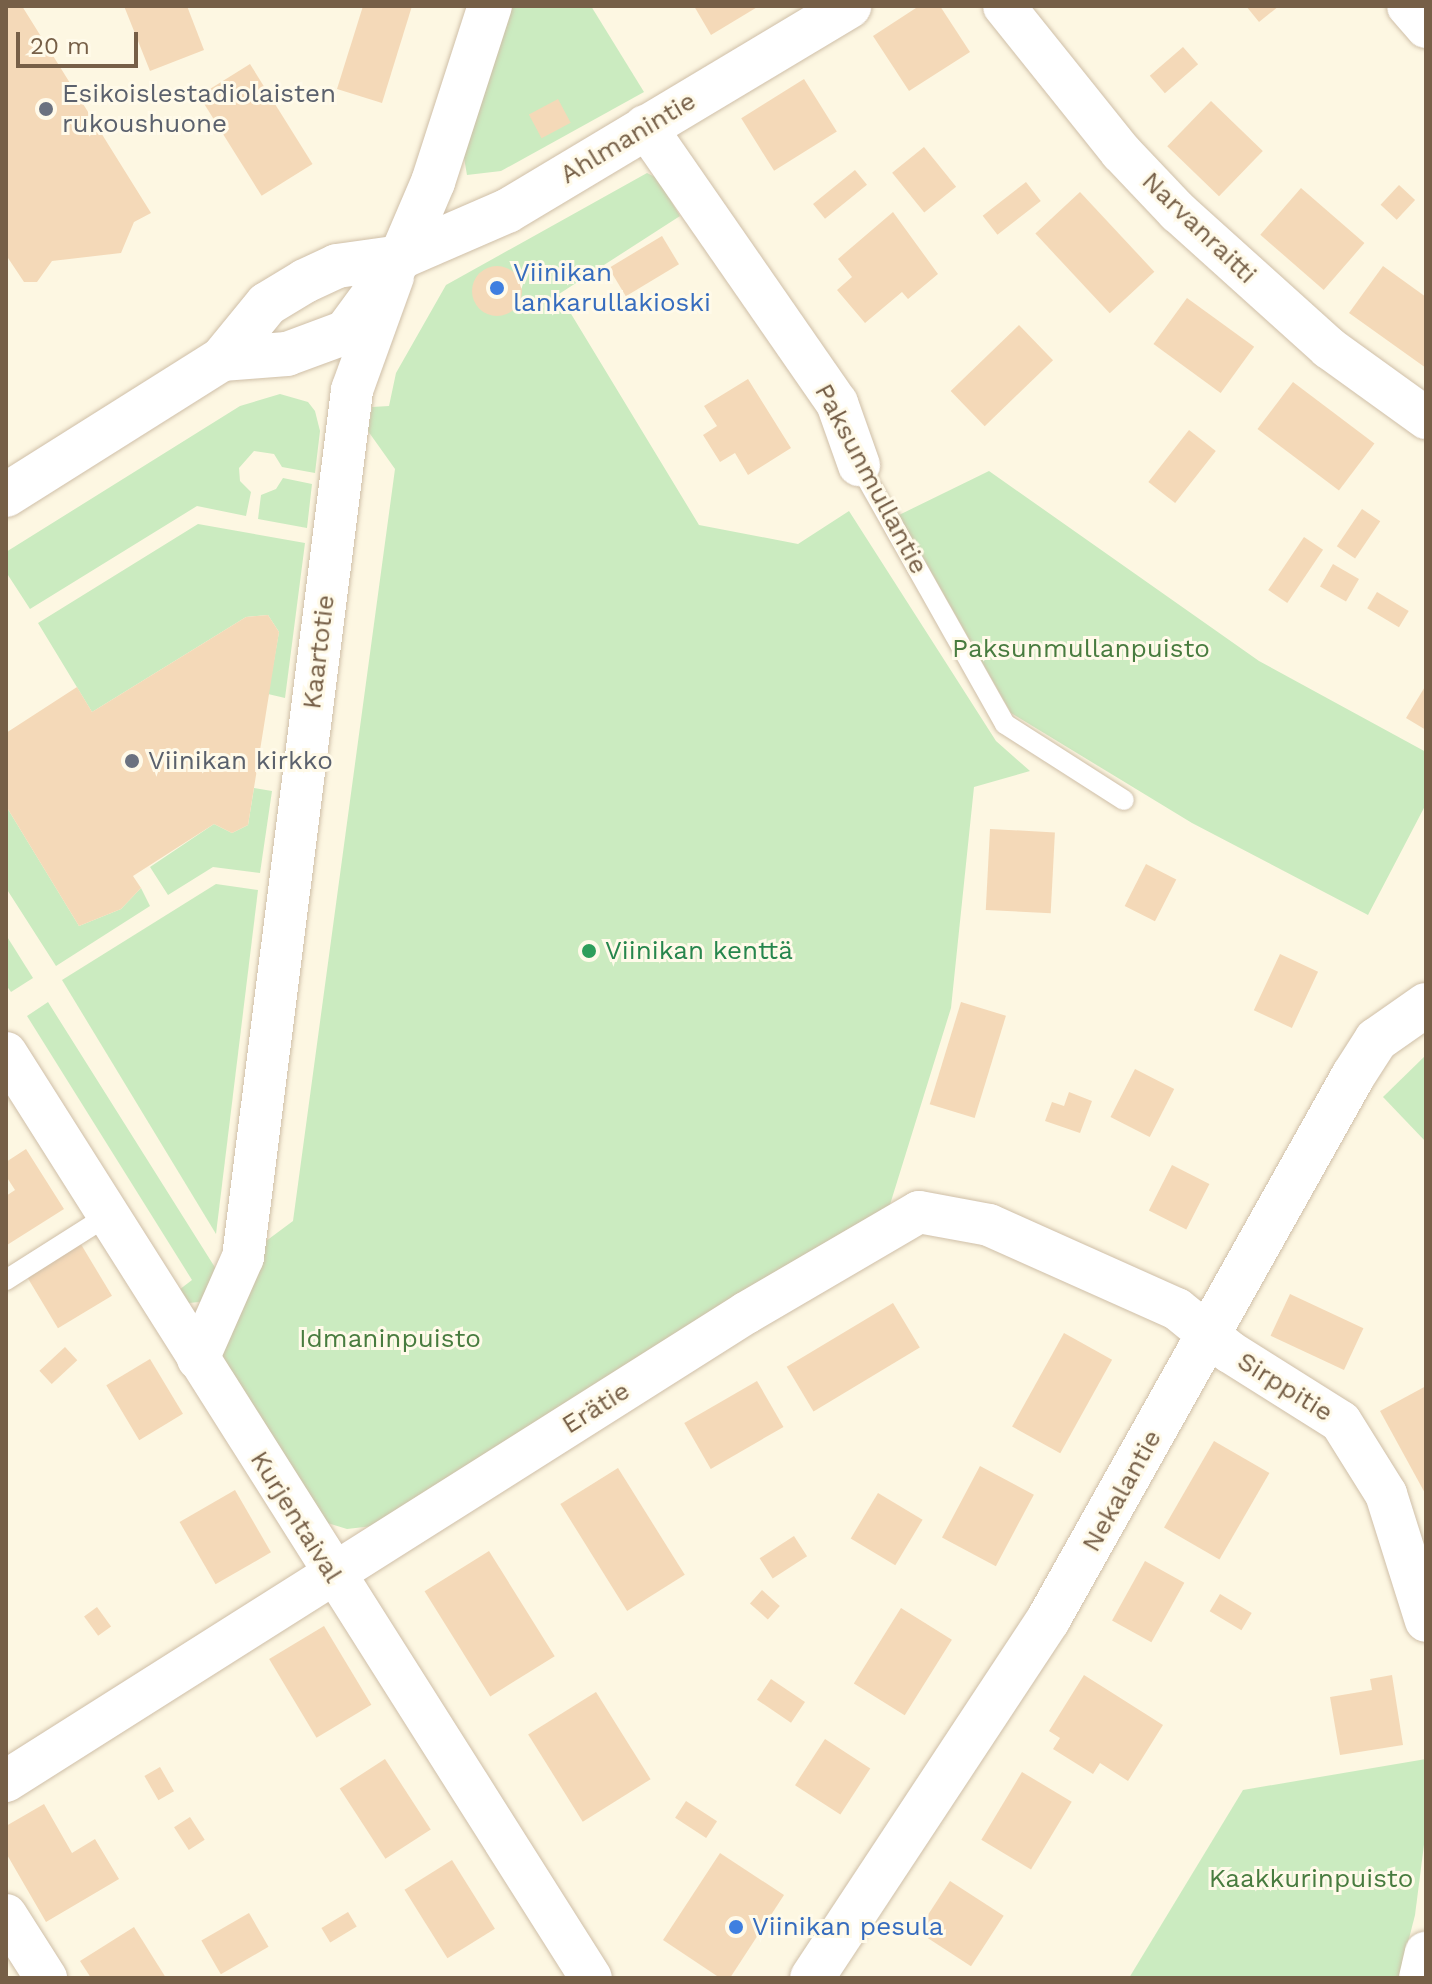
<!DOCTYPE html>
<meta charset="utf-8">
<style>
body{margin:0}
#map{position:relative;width:1432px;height:1984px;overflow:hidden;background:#fdf7e2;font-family:"Work Sans",sans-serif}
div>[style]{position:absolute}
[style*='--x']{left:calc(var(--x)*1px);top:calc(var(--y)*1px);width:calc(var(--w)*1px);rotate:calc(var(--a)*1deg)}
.green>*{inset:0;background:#cbebc0}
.building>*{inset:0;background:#f4d9b8;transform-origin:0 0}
.round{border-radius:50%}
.roads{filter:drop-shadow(0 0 2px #cfbfa8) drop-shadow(0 0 2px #cfbfa8)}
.service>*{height:20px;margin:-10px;padding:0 10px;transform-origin:10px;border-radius:10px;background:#fff}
.minor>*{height:42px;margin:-21px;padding:0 21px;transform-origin:21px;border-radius:21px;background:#fff}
.tertiary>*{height:44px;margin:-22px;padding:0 22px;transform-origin:22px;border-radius:22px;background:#fff}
.secondary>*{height:44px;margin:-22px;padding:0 22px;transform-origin:22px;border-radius:22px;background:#fff}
.dots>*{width:22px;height:22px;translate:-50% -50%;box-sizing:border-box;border:4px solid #fffae9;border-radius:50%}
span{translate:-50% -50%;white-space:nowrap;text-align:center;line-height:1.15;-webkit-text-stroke:6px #fffae9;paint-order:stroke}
.worship-label{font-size:26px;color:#5b616d}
.left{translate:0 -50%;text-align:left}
.street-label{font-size:26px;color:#765f47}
.shop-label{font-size:26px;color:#366cbe}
.park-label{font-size:26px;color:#487c3f}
.leisure-label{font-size:26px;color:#27864d}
.frame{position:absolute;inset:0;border:8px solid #765f47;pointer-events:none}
.scale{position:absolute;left:16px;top:32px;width:122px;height:36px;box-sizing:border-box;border:4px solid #765f47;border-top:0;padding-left:10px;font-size:24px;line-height:28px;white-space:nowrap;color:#765f47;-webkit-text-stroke:6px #fffae9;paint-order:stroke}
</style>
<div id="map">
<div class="green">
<i style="clip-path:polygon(510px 6px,591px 6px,644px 92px,501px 171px,467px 175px,463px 152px)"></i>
<i style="clip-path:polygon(647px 173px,657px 178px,680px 216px,559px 294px,699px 525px,798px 544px,849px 511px,996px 741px,1030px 771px,974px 787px,951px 1008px,888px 1211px,373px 1526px,347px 1529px,321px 1521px,222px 1371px,219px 1343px,258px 1247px,293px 1221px,395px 469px,368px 431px,372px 407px,389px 406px,396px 373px,446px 285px)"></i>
<i style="clip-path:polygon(280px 394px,308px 402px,315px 411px,320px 431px,315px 473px,282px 467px,274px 454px,254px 451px,239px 468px,240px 481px,251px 492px,246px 516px,197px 506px,30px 609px,6px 572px,6px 552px,240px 406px)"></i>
<i style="clip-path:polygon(989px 471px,1259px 661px,1426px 752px,1426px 804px,1368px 915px,1192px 823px,1011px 713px,899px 515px)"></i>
<i style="clip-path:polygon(283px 478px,312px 484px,307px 528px,258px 519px,261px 495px,276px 489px)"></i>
<i style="clip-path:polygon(198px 524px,305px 543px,285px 698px,268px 694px,279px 632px,268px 615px,246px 617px,92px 712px,38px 623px)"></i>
<i style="clip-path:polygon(254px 788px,272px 791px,260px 873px,213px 867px,168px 895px,150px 867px,214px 824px,232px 833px,248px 825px)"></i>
<i style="clip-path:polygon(6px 806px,79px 926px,121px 909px,141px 888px,150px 906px,56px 966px,6px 888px)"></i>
<i style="clip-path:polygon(216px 884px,258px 890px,216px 1234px,62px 980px)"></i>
<i style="clip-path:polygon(6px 935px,33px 978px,11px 992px,6px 985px)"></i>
<i style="clip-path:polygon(48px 1002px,221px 1277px,209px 1301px,189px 1303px,175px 1293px,192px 1280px,27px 1016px)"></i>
<i style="clip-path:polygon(1426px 1055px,1426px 1142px,1383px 1097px)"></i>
<i style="clip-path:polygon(1426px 1759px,1426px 1829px,1415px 1915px,1399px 1978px,1129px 1978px,1243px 1790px)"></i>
</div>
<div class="building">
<i style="clip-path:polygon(6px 6px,22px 6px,151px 213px,134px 222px,121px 253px,52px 261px,37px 282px,24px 282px,6px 255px)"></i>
<i style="clip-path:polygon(124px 6px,187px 6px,204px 50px,150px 71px)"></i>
<i style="clip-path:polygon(363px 6px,412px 6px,382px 103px,337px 89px)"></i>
<i style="clip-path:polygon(694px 6px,759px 6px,711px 35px)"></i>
<i style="clip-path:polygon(919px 6px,940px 6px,970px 52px,909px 91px,873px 36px)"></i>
<i style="clip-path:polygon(1246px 6px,1279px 6px,1259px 22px)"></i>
<i style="left:1183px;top:47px;width:23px;height:44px;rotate:49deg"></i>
<i style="left:250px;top:64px;width:118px;height:60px;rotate:58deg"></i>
<i style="left:804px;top:79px;width:62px;height:74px;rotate:58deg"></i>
<i style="left:558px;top:99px;width:27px;height:33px;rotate:62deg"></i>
<i style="left:1211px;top:101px;width:72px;height:63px;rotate:44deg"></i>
<i style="left:924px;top:147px;width:51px;height:41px;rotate:51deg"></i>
<i style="left:855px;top:170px;width:19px;height:54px;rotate:51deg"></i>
<i style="left:1026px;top:182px;width:24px;height:55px;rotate:52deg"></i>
<i style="left:1399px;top:185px;width:22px;height:27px;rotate:43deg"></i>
<i style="left:1301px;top:188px;width:84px;height:62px;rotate:41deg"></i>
<i style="left:1080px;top:192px;width:109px;height:61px;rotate:47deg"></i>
<i style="clip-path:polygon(893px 212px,938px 274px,908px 299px,902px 292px,865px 323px,837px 290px,852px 277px,838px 259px)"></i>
<i style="left:662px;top:236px;width:33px;height:62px;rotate:59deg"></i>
<i class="round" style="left:472px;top:266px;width:50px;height:50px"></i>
<i style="clip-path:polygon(1383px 266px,1426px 297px,1426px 368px,1349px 313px)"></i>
<i style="left:1187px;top:298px;width:83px;height:57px;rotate:36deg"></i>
<i style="left:1019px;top:325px;width:49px;height:95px;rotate:46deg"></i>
<i style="clip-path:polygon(748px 379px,791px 448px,748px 475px,735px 453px,720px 462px,703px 435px,717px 426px,704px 406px)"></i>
<i style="left:1293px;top:382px;width:102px;height:59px;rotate:37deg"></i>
<i style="left:1189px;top:430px;width:34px;height:66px;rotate:38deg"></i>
<i style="left:1362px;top:509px;width:22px;height:45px;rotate:34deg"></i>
<i style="left:1304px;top:537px;width:23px;height:64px;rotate:34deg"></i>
<i style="left:1333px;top:564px;width:30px;height:26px;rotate:30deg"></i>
<i style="left:1377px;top:592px;width:37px;height:19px;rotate:31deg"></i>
<i style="clip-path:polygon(268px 615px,279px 632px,248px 825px,232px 833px,214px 824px,133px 876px,141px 888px,121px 909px,79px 926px,6px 806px,6px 733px,77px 687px,92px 712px,246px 617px)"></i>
<i style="clip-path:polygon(1426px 685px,1426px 730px,1406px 718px)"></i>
<i style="left:990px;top:829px;width:65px;height:81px;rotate:3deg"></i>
<i style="left:1146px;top:864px;width:34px;height:47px;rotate:27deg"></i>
<i style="left:1280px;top:954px;width:42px;height:62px;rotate:25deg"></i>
<i style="left:961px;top:1002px;width:47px;height:107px;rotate:17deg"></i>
<i style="left:1135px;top:1069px;width:44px;height:54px;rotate:27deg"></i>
<i style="clip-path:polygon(1069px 1092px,1092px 1101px,1080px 1133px,1045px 1121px,1052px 1102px,1064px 1106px)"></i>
<i style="clip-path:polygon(26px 1149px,64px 1209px,7px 1245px,6px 1196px,15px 1190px,6px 1176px,6px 1162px)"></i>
<i style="left:1172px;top:1165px;width:42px;height:51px;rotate:27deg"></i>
<i style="left:79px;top:1241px;width:64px;height:63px;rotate:59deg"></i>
<i style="left:1290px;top:1294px;width:81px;height:46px;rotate:25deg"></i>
<i style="left:893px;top:1303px;width:52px;height:124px;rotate:59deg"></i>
<i style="left:1064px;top:1333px;width:55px;height:107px;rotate:29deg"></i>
<i style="left:65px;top:1347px;width:18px;height:35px;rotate:47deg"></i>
<i style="left:150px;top:1359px;width:64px;height:51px;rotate:59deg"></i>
<i style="left:757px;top:1381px;width:53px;height:84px;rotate:60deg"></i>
<i style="clip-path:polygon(1426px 1386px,1426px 1495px,1380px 1411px)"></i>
<i style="left:1214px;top:1441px;width:64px;height:100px;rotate:30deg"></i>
<i style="left:980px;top:1466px;width:61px;height:81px;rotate:28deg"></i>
<i style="left:618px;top:1468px;width:126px;height:68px;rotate:58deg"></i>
<i style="left:235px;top:1490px;width:72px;height:64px;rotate:60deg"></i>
<i style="left:878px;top:1493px;width:52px;height:53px;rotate:31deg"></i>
<i style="left:794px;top:1536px;width:24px;height:41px;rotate:57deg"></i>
<i style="left:489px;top:1551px;width:124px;height:76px;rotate:58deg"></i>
<i style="left:1145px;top:1561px;width:45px;height:68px;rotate:29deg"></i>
<i style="left:762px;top:1590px;width:24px;height:18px;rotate:42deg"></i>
<i style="left:1220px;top:1594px;width:37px;height:20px;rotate:31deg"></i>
<i style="left:97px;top:1607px;width:24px;height:16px;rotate:54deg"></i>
<i style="left:901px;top:1608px;width:60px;height:89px;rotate:32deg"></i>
<i style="left:324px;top:1626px;width:92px;height:64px;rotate:59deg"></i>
<i style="clip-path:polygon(1084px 1675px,1163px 1725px,1128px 1781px,1100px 1763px,1093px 1774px,1053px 1749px,1060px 1738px,1049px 1731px)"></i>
<i style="clip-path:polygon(1392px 1675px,1403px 1745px,1340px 1755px,1330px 1697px,1372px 1690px,1370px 1679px)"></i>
<i style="left:771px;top:1679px;width:41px;height:25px;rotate:34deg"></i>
<i style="left:596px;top:1692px;width:103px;height:80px;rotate:58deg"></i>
<i style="left:825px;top:1739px;width:54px;height:55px;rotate:33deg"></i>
<i style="left:385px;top:1759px;width:84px;height:54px;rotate:57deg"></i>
<i style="left:160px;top:1767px;width:28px;height:18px;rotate:60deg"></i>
<i style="left:1022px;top:1772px;width:58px;height:79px;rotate:31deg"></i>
<i style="left:686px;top:1801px;width:37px;height:20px;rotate:33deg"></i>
<i style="clip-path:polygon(44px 1804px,72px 1853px,95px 1839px,119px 1879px,46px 1922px,6px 1853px,6px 1826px)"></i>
<i style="left:190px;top:1817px;width:27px;height:19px;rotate:57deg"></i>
<i style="clip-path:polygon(720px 1853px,784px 1895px,730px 1978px,720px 1978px,663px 1940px)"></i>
<i style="left:452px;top:1860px;width:81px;height:56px;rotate:58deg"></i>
<i style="left:950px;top:1881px;width:64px;height:60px;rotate:33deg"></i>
<i style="left:348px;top:1912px;width:17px;height:31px;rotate:59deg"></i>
<i style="left:249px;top:1913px;width:39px;height:55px;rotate:60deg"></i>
<i style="clip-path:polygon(134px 1927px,166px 1978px,91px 1978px,80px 1961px)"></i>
</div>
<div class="roads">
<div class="service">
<i style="--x:859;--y:465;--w:297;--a:60.6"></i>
<i style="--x:1005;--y:724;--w:141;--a:32.6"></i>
<i style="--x:6;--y:1280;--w:120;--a:-32.4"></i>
</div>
<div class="minor">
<i style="--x:1004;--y:6;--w:187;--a:51.3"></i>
<i style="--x:1121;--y:152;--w:83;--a:46.5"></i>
<i style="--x:1178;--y:212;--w:203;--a:42"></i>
<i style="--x:1329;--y:348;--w:120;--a:35.8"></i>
<i style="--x:1408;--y:6;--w:28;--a:49"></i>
<i style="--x:645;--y:126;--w:337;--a:55.3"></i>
<i style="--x:837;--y:403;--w:66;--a:70.5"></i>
<i style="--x:6;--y:1053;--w:1094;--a:57.69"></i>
<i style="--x:198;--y:1359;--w:111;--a:-66.2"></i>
<i style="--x:243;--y:1257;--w:874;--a:-82.83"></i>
<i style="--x:352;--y:390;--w:120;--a:-70.1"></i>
<i style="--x:6;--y:1781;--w:876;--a:-32.31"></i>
<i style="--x:746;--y:1313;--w:200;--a:-30.3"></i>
<i style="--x:919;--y:1212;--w:71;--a:10.5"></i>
<i style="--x:989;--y:1225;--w:206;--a:24.1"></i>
<i style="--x:1177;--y:1309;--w:68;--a:39.1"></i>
<i style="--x:1230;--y:1352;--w:131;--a:32.2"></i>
<i style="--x:1341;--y:1422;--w:85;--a:58"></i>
<i style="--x:1386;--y:1494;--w:133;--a:72.5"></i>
<i style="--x:6;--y:1915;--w:75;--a:57.6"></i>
<i style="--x:1420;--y:1978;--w:26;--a:-77"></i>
</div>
<div class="tertiary">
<i style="--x:222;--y:359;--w:65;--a:-4.4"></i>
<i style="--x:287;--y:354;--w:63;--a:-20.4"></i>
<i style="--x:346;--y:332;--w:93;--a:-53.7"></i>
<i style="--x:401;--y:257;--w:82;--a:-66.9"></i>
<i style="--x:433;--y:182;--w:185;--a:-72.1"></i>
<i style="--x:6;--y:495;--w:255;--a:-32.2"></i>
<i style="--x:222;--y:359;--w:71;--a:-50.7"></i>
<i style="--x:267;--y:304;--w:44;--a:-31.2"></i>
<i style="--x:305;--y:281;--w:35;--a:-25"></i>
<i style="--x:337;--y:266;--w:65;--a:-8"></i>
<i style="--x:401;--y:257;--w:116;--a:-23.5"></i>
<i style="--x:507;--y:211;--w:399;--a:-30.9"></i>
</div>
<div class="secondary">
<i style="--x:812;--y:1978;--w:429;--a:-56.6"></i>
<i style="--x:1048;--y:1620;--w:624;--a:-60.72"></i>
<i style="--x:1353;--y:1076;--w:43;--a:-57.4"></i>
<i style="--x:1376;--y:1040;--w:61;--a:-35"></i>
</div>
</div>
<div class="dots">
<i style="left:46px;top:109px;background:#6b7280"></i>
<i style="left:497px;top:288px;background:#3f7fe0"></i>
<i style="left:132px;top:761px;background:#6b7280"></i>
<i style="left:589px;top:951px;background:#2e9e5b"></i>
<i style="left:736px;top:1927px;background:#3f7fe0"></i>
</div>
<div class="worship-label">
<span class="left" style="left:62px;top:109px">Esikoislestadiolaisten<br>rukoushuone</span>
<span class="left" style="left:148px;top:761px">Viinikan kirkko</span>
</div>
<div class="street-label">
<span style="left:628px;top:138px;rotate:-31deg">Ahlmanintie</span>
<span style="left:1199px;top:228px;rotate:44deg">Narvanraitti</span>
<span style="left:871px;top:479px;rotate:62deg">Paksunmullantie</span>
<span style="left:319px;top:652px;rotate:-83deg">Kaartotie</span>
<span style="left:1285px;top:1387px;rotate:32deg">Sirppitie</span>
<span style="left:596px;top:1408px;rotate:-32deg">Erätie</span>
<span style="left:1122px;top:1491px;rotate:-61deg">Nekalantie</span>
<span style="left:296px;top:1517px;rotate:58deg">Kurjentaival</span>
</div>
<div class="shop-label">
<span class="left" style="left:513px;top:288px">Viinikan<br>lankarullakioski</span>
<span class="left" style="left:752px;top:1927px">Viinikan pesula</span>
</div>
<div class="park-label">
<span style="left:1081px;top:649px">Paksunmullanpuisto</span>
<span style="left:390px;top:1339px">Idmaninpuisto</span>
<span style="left:1311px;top:1879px">Kaakkurinpuisto</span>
</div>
<div class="leisure-label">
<span class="left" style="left:605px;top:951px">Viinikan kenttä</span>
</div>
<div class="frame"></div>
<div class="scale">20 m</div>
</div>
